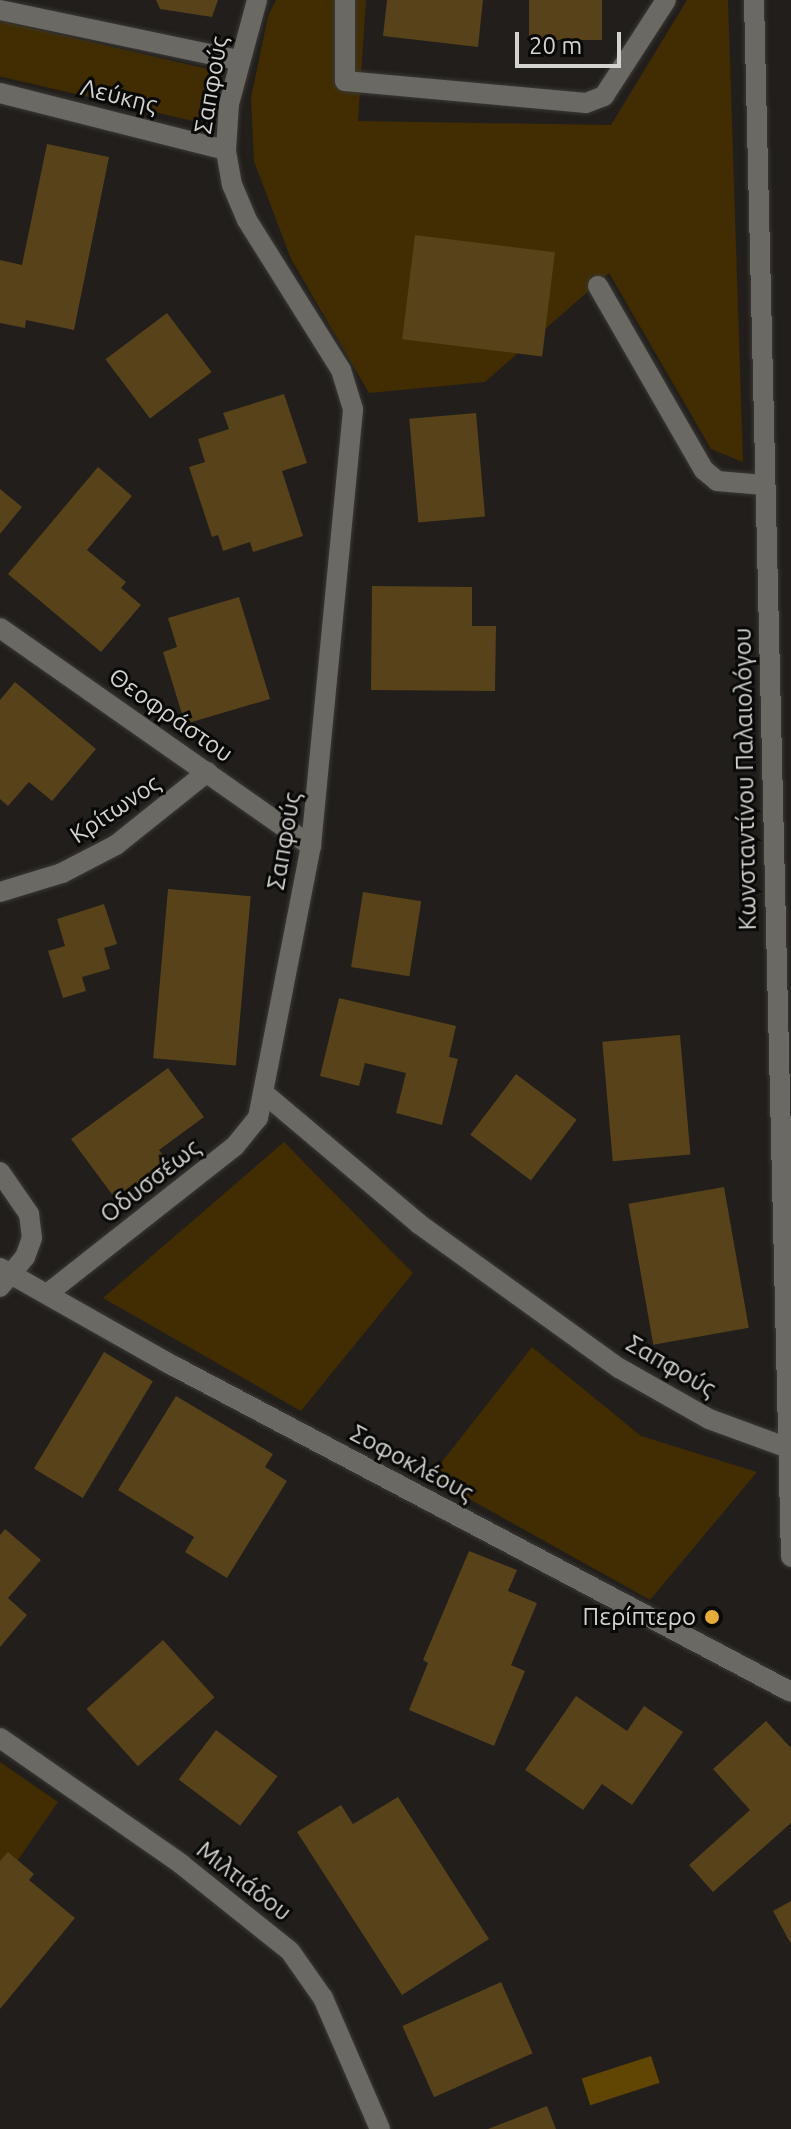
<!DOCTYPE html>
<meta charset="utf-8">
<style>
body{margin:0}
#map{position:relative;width:791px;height:2129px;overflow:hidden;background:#211e1b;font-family:Ubuntu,sans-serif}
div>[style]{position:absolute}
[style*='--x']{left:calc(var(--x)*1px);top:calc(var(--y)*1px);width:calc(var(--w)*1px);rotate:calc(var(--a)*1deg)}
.green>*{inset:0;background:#412d01;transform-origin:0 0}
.water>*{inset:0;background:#614503;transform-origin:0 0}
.building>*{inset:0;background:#57421a;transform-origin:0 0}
.roads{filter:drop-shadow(0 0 2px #3a3936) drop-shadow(0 0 2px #3a3936)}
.minor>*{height:20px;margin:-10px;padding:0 10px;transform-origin:10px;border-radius:10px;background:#6b6964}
.dots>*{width:22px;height:22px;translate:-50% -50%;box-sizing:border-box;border:4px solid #090907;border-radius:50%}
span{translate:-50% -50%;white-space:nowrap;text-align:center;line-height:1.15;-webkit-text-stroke:6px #090907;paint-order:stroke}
.street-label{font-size:24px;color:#d4d3d0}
.poi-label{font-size:24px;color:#d4d3d0}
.right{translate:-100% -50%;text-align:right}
.scale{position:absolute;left:515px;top:32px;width:106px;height:36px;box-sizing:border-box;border:4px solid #d4d3d0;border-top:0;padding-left:10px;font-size:24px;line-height:28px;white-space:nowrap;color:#d4d3d0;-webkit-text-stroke:6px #090907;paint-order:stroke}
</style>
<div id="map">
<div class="green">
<i style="clip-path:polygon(276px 0,366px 0,358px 121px,611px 125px,687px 0,728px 0,743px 462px,711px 449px,609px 273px,485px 382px,369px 393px,291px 259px,254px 161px,251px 98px,268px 16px)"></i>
<i style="left:0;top:21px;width:217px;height:54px;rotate:13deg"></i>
<i style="clip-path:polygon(284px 1142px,413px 1273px,301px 1411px,103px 1298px)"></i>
<i style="clip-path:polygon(532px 1347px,641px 1436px,757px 1472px,650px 1600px,430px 1477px)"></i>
<i style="clip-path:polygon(0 1762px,58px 1802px,0 1886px)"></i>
</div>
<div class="water">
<i style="left:651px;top:2056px;width:28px;height:73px;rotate:72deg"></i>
</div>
<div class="building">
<i style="clip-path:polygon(156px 0,218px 0,212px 17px,160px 9px)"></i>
<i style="clip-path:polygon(387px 0,483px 0,478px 47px,383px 36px)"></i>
<i style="left:529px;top:0;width:73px;height:40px"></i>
<i style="clip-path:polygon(47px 144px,109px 157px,74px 330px,26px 320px,25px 328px,0 323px,0 260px,22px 265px)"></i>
<i style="left:415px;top:235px;width:141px;height:105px;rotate:7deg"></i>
<i style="left:167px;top:313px;width:74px;height:77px;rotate:53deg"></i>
<i style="clip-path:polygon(284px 394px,307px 463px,282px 471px,303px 536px,253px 552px,250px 542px,223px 551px,218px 535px,212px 537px,189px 467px,205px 462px,198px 439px,229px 429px,223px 413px)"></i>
<i style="left:476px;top:413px;width:104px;height:67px;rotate:85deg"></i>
<i style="clip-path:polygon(98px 467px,132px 496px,87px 550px,126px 582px,121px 588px,141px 605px,101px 652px,8px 574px)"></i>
<i style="clip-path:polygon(0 489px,22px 507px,0 534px)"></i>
<i style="clip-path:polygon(372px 586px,472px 587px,472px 626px,496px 626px,495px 691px,371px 690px)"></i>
<i style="clip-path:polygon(239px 597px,270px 699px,185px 724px,163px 652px,177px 647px,168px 618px)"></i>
<i style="clip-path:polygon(15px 682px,96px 749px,52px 801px,29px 782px,8px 806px,0 799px,0 700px)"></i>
<i style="left:168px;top:889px;width:83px;height:170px;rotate:5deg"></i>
<i style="left:363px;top:892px;width:59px;height:76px;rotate:9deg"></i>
<i style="clip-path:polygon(104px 904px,117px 944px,104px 948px,110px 969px,82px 977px,86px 991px,63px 998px,48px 951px,65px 946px,57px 919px)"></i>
<i style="clip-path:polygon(339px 998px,456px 1026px,449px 1057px,458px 1059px,442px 1125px,396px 1113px,406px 1073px,365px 1063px,359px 1086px,320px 1076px)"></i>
<i style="left:680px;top:1035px;width:120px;height:78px;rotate:85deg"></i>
<i style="clip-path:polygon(168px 1068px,204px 1117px,159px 1150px,169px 1163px,117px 1201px,71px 1139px)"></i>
<i style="left:516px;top:1074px;width:76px;height:76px;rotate:37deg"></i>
<i style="left:724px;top:1187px;width:143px;height:97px;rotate:80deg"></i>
<i style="left:104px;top:1352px;width:57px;height:136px;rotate:31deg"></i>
<i style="clip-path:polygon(176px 1396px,273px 1454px,265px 1467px,287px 1481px,227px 1578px,185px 1552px,194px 1537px,118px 1490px)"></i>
<i style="clip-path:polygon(5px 1529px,41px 1560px,8px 1598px,27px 1615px,0 1647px,0 1535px)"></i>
<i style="clip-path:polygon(469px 1551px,517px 1570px,508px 1591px,537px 1603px,511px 1665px,525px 1671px,494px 1746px,409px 1710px,428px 1663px,423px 1660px)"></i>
<i style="left:163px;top:1640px;width:77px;height:103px;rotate:48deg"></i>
<i style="clip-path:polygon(576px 1696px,627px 1731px,644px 1706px,683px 1732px,632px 1805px,602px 1784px,583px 1810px,525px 1770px)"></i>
<i style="clip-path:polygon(766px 1721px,791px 1748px,791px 1823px,713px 1892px,689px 1865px,750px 1810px,713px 1769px)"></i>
<i style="left:216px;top:1730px;width:77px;height:62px;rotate:37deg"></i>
<i style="clip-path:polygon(398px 1797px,489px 1939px,402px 1995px,297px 1832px,341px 1805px,353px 1824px)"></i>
<i style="clip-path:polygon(8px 1852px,34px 1874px,29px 1880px,75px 1918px,0 2009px,0 1861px)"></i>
<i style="clip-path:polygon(791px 1901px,791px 1944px,773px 1911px)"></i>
<i style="left:501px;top:1982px;width:78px;height:108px;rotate:66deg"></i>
<i style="clip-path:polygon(547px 2106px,556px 2129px,488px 2129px)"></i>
</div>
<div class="roads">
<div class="minor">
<i style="--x:345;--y:0;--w:81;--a:90"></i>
<i style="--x:345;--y:81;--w:242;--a:5.2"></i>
<i style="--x:586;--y:103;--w:19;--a:-21"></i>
<i style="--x:604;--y:96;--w:114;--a:-57.1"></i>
<i style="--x:754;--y:0;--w:1557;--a:88.64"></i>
<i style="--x:0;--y:10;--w:242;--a:11.9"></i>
<i style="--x:0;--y:93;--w:233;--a:14.2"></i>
<i style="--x:598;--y:286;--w:212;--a:60.1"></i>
<i style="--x:704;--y:470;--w:17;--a:40"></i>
<i style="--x:717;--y:481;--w:47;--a:4.9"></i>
<i style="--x:0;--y:628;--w:380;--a:35"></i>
<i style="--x:0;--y:892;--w:65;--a:-17"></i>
<i style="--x:62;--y:873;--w:61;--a:-27.4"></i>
<i style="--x:116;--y:845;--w:117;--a:-38.7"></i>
<i style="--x:266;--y:1095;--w:200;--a:40.1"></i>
<i style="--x:419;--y:1224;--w:246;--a:35.8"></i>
<i style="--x:619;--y:1368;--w:103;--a:29.5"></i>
<i style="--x:709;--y:1419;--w:81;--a:20.2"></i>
<i style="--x:0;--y:1172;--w:51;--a:55.4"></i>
<i style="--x:29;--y:1214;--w:24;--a:83"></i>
<i style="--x:32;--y:1238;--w:20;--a:110"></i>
<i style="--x:25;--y:1257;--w:39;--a:130"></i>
<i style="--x:0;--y:1268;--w:195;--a:29.5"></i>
<i style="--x:170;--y:1364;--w:702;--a:27.84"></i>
<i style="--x:47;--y:1294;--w:239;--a:-38.2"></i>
<i style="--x:235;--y:1146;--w:36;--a:-51"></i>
<i style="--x:258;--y:1118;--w:277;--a:-79"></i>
<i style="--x:311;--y:846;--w:439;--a:-84.5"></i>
<i style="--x:353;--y:409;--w:41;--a:-107.1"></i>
<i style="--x:341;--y:370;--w:177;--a:-122.1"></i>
<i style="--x:247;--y:220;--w:38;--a:-113"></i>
<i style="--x:232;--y:185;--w:36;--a:-100"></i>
<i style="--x:226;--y:150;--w:46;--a:-86.3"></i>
<i style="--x:229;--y:104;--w:108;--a:-74.9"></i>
<i style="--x:0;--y:1738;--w:221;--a:34.8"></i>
<i style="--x:181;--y:1864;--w:139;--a:38.6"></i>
<i style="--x:290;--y:1951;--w:57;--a:54.9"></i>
<i style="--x:323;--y:1998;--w:143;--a:66.5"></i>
</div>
</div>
<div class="dots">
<i style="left:712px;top:1617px;background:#e5ad36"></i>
</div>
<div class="street-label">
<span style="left:211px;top:85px;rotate:-80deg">Σαπφούς</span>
<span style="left:119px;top:96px;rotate:14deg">Λεύκης</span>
<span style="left:171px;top:715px;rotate:35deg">Θεοφράστου</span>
<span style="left:745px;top:779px;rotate:-91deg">Κωνσταντίνου Παλαιολόγου</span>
<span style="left:115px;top:809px;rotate:-34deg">Κρίτωνος</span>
<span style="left:284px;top:841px;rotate:-80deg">Σαπφούς</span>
<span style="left:150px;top:1181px;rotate:-38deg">Οδυσσέως</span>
<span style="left:671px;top:1366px;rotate:30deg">Σαπφούς</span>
<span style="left:412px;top:1463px;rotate:28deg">Σοφοκλέους</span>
<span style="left:244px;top:1881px;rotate:38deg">Μιλτιάδου</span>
</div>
<div class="poi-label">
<span class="right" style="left:696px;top:1617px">Περίπτερο</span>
</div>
<div class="scale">20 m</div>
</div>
